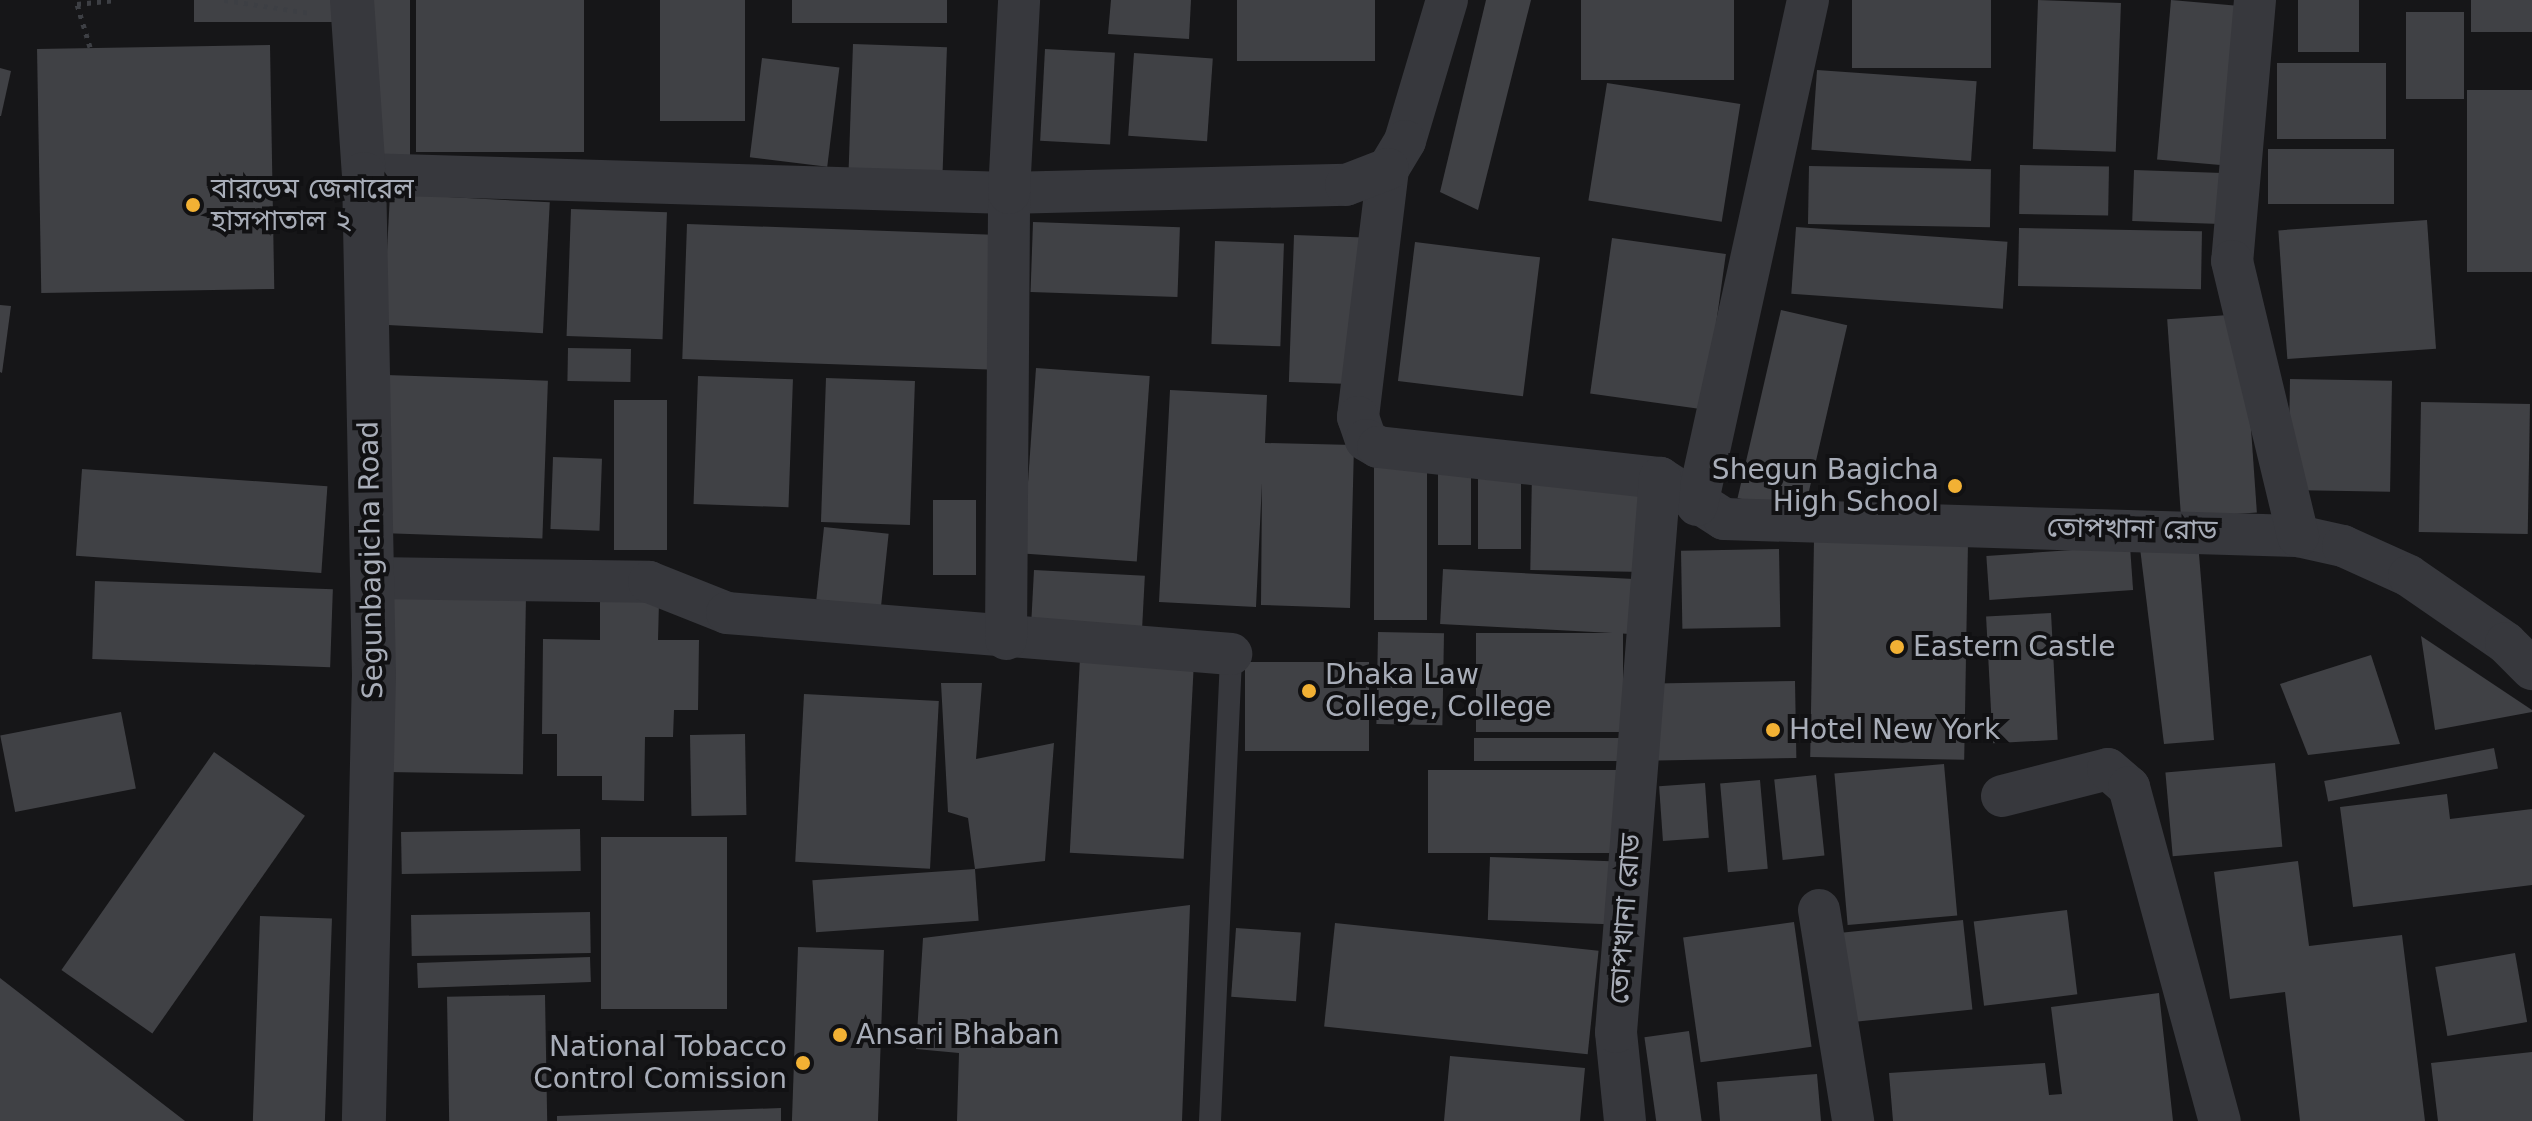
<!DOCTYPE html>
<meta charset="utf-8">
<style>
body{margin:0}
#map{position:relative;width:2532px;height:1121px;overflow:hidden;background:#161618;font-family:"DejaVu Sans","Noto Sans Bengali",sans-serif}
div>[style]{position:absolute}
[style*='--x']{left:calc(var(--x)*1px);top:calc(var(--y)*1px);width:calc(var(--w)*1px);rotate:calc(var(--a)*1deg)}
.building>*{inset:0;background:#404145;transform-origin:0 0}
.path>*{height:5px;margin-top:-2.5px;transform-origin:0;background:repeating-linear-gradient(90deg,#3d3f44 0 4px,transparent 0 10px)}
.service>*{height:22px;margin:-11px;padding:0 11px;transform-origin:11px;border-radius:11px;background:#37383d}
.minor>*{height:42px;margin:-21px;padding:0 21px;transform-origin:21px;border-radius:21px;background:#37383d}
.tertiary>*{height:44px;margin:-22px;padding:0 22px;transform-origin:22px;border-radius:22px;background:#37383d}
.dots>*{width:22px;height:22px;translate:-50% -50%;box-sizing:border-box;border:4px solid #111113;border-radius:50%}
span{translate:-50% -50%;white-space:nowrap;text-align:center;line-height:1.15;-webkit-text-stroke:8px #111113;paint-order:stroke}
.poi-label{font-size:28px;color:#a8adb8}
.left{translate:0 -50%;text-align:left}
.right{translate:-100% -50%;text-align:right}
.street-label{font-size:28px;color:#a8adb8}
</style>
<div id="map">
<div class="building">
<i style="left:194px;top:0;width:156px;height:22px"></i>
<i style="left:373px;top:0;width:37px;height:160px"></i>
<i style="left:416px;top:0;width:168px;height:152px"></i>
<i style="left:660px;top:0;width:85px;height:121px"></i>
<i style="left:792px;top:0;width:155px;height:23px"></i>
<i style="clip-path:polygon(1111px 0,1191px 0,1189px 39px,1108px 34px)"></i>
<i style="left:1237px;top:0;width:138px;height:61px"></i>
<i style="clip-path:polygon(1486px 0,1531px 0,1478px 210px,1440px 192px)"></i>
<i style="left:1581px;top:0;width:153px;height:80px"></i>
<i style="left:1852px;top:0;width:139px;height:68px"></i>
<i style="left:2038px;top:0;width:83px;height:149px;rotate:2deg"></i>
<i style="left:2171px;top:0;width:78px;height:160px;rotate:5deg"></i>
<i style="left:2298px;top:0;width:61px;height:52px"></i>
<i style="left:2471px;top:0;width:61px;height:32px"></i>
<i style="left:2406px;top:12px;width:58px;height:87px"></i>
<i style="left:853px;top:44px;width:94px;height:128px;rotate:2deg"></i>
<i style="left:270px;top:45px;width:244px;height:233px;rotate:89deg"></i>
<i style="left:1045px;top:49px;width:70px;height:92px;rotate:3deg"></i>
<i style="left:1134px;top:53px;width:79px;height:83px;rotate:4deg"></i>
<i style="left:762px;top:58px;width:78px;height:100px;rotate:7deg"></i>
<i style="left:2277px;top:63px;width:109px;height:76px"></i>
<i style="clip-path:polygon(0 68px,11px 71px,1px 116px,0 116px)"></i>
<i style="left:1817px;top:70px;width:160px;height:80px;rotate:4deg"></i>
<i style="left:1607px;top:83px;width:135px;height:119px;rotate:9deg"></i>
<i style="left:2532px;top:90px;width:182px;height:65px;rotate:90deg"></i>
<i style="left:2268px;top:149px;width:126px;height:55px"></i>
<i style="left:2020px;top:165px;width:89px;height:49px;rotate:1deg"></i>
<i style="left:1809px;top:166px;width:182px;height:58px;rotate:1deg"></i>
<i style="left:2134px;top:170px;width:96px;height:51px;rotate:2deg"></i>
<i style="left:390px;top:194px;width:160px;height:131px;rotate:3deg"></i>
<i style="left:571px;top:209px;width:96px;height:127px;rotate:2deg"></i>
<i style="left:2427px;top:220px;width:129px;height:149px;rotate:86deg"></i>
<i style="left:1033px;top:222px;width:147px;height:70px;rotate:2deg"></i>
<i style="left:687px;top:224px;width:306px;height:135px;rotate:2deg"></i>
<i style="left:1796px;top:227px;width:212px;height:67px;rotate:4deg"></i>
<i style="left:2019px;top:228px;width:183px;height:58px;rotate:1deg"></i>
<i style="left:1294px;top:235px;width:70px;height:147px;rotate:2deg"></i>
<i style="left:1612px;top:238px;width:115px;height:157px;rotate:8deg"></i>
<i style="left:1215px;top:241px;width:69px;height:103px;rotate:2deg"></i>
<i style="left:1415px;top:242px;width:126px;height:140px;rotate:7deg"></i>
<i style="clip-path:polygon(0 305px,11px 306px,2px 373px,0 372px)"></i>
<i style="left:1781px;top:310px;width:68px;height:193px;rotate:13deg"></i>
<i style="left:2243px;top:314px;width:199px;height:76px;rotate:86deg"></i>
<i style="left:568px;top:348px;width:63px;height:33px;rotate:1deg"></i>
<i style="left:1036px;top:368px;width:114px;height:186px;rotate:4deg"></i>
<i style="left:386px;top:375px;width:162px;height:158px;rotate:2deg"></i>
<i style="left:698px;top:376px;width:95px;height:128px;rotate:2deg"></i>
<i style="left:826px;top:378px;width:89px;height:144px;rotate:2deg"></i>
<i style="left:2290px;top:379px;width:102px;height:111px;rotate:1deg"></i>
<i style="clip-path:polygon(1170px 390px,1267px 395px,1265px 443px,1354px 445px,1350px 608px,1261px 605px,1262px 483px,1256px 607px,1159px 602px)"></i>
<i style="left:614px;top:400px;width:53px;height:150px"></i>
<i style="left:2421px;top:402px;width:109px;height:130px;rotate:1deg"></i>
<i style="left:553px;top:457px;width:49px;height:72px;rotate:2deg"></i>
<i style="left:1374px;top:461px;width:53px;height:159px"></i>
<i style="left:1438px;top:463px;width:33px;height:82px"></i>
<i style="left:82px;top:469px;width:246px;height:87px;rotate:4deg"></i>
<i style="left:1478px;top:472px;width:43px;height:77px"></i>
<i style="left:1532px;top:472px;width:115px;height:98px;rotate:1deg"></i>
<i style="left:933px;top:500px;width:43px;height:75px"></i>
<i style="left:824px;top:527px;width:65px;height:73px;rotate:6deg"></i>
<i style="left:1814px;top:540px;width:154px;height:217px;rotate:1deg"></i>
<i style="clip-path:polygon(2198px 542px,2214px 740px,2164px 744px,2140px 548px)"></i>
<i style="left:2130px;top:546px;width:44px;height:144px;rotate:86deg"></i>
<i style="left:1779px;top:549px;width:78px;height:98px;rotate:89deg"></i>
<i style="left:1443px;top:569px;width:191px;height:55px;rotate:3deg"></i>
<i style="left:1034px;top:570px;width:111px;height:52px;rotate:3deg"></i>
<i style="left:95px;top:581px;width:238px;height:78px;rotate:2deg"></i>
<i style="left:390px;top:594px;width:136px;height:178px;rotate:1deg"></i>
<i style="clip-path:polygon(600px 601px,659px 602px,658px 640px,699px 640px,698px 710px,674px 710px,673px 737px,645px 737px,644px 801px,602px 800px,602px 776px,557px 776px,557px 734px,542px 734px,543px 639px,600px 640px)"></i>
<i style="left:2051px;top:613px;width:127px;height:65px;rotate:87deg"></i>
<i style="left:1378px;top:632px;width:66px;height:92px;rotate:1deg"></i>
<i style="left:1476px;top:633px;width:147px;height:99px"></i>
<i style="clip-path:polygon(2421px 636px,2532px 710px,2532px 712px,2435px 730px)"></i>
<i style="clip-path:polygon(2371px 655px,2400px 744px,2308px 755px,2280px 684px)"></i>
<i style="left:1080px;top:658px;width:114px;height:195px;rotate:3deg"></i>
<i style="left:1245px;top:662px;width:124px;height:89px"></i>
<i style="left:1795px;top:681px;width:77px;height:139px;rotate:89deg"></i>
<i style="clip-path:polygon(941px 683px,982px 683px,976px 759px,1054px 743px,1045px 861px,975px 869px,968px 818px,948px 812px)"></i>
<i style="left:804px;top:694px;width:135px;height:168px;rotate:3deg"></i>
<i style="left:121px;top:712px;width:78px;height:123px;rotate:79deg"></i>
<i style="left:745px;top:734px;width:81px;height:55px;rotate:89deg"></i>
<i style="left:1474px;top:738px;width:149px;height:23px"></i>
<i style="left:2494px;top:748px;width:21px;height:173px;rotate:79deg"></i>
<i style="left:214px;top:752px;width:111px;height:266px;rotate:35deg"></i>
<i style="left:2275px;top:763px;width:84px;height:110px;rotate:85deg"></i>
<i style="left:1944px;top:764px;width:152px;height:110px;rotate:85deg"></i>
<i style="left:1428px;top:770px;width:194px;height:83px"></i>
<i style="left:1816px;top:775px;width:81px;height:42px;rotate:84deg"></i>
<i style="left:1760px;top:780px;width:89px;height:40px;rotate:85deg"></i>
<i style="left:1705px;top:783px;width:55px;height:46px;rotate:86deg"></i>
<i style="clip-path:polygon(2447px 794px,2450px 819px,2532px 809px,2532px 885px,2353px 907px,2340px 807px)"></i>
<i style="left:580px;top:829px;width:42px;height:179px;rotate:89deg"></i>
<i style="left:601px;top:837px;width:126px;height:172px"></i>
<i style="left:1490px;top:857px;width:136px;height:63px;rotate:2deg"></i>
<i style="clip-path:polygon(2298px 861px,2309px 946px,2402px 935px,2425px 1121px,2300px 1121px,2285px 992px,2230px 999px,2214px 872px)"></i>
<i style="left:975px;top:869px;width:52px;height:163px;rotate:86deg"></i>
<i style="clip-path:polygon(1190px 905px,1182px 1121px,957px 1121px,959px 1053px,916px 1049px,923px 938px)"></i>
<i style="left:2067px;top:910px;width:85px;height:94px;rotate:83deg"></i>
<i style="left:590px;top:912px;width:41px;height:179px;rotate:89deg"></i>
<i style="left:260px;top:916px;width:72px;height:205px;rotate:2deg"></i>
<i style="left:1963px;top:920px;width:90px;height:132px;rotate:84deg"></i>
<i style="left:1794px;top:922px;width:126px;height:112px;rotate:82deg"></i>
<i style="left:1335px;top:923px;width:265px;height:104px;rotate:6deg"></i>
<i style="left:1236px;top:928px;width:65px;height:69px;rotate:4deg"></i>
<i style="left:798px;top:947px;width:86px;height:174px;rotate:2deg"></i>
<i style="left:2515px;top:953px;width:70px;height:81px;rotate:80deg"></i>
<i style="left:590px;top:957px;width:25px;height:173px;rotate:88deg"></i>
<i style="clip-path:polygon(0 978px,185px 1121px,0 1121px)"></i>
<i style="clip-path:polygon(2159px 993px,2173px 1121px,1893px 1121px,1889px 1073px,2045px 1063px,2049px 1095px,2062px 1094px,2051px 1007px)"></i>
<i style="left:545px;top:995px;width:126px;height:98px;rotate:89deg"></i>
<i style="left:1689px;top:1031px;width:91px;height:45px;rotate:82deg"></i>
<i style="clip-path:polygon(2532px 1052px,2532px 1121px,2438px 1121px,2431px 1063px)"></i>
<i style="clip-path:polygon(1450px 1056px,1585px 1068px,1580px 1121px,1444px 1121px)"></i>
<i style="clip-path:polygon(1817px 1074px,1821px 1121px,1720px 1121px,1717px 1082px)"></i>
<i style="clip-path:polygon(781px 1108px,781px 1121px,557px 1121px,557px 1116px)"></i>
</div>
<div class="path">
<i style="--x:224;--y:0;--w:87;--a:8.6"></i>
<i style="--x:90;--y:47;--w:45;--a:-106.8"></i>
<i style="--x:77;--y:4;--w:39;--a:-6"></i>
</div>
<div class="service">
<i style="--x:1210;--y:1121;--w:467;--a:-87.4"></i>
</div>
<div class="minor">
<i style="--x:1447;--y:0;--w:147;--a:106.6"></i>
<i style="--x:1405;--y:141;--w:33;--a:121"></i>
<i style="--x:1388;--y:169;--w:250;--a:96.9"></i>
<i style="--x:1358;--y:417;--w:24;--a:71"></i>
<i style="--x:1366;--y:440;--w:14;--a:30"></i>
<i style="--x:1378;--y:447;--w:284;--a:6.3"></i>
<i style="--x:1660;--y:478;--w:76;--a:32.6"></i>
<i style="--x:1724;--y:519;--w:574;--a:1.7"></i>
<i style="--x:2298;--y:536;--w:46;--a:12.5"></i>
<i style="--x:2343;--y:546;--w:72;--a:24.4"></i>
<i style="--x:2409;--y:576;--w:118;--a:34.6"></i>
<i style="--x:2506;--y:643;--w:37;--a:45"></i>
<i style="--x:2255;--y:0;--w:262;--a:95"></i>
<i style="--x:2232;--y:261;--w:283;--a:76.5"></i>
<i style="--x:364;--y:174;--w:645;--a:1.69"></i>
<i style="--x:1009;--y:193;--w:337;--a:-1.4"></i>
<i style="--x:1346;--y:185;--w:45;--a:-20.9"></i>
<i style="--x:1697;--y:505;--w:517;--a:-77.6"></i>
<i style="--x:373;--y:578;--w:276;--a:0.8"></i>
<i style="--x:649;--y:582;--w:84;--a:21.7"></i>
<i style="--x:727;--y:613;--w:506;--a:4.65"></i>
<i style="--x:1006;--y:639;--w:446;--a:-89.6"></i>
<i style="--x:1009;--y:193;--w:193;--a:-87"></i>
<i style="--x:2002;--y:796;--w:109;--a:-14.3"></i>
<i style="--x:2108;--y:769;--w:28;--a:41"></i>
<i style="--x:2129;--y:787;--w:346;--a:74.8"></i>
<i style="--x:1819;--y:910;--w:214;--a:80.8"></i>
<i style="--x:1625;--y:1121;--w:89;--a:-95.8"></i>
<i style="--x:1616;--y:1032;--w:556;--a:-85.46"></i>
</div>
<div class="tertiary">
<i style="--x:352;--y:0;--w:174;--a:86.1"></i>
<i style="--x:364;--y:174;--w:501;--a:88.86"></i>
<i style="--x:374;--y:675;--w:446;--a:91.3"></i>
</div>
<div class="dots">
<i style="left:193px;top:205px;background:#f2b134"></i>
<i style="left:1955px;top:486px;background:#f2b134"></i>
<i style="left:1897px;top:647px;background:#f2b134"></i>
<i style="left:1309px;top:691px;background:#f2b134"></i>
<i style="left:1773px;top:730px;background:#f2b134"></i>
<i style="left:840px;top:1035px;background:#f2b134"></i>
<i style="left:803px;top:1063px;background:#f2b134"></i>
</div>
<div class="poi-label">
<span class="left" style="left:211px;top:205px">বারডেম জেনারেল<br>হাসপাতাল ২</span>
<span class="right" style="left:1939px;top:486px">Shegun Bagicha<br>High School</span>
<span class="left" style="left:1913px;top:647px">Eastern Castle</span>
<span class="left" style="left:1325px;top:691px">Dhaka Law<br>College, College</span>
<span class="left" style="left:1789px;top:730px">Hotel New York</span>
<span class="left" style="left:856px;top:1035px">Ansari Bhaban</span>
<span class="right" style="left:787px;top:1063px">National Tobacco<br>Control Comission</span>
</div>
<div class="street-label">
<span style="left:2132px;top:529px;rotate:1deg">তোপখানা রোড</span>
<span style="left:371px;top:560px;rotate:-91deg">Segunbagicha Road</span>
<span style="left:1625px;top:919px;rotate:-86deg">তোপখানা রোড</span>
</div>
</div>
